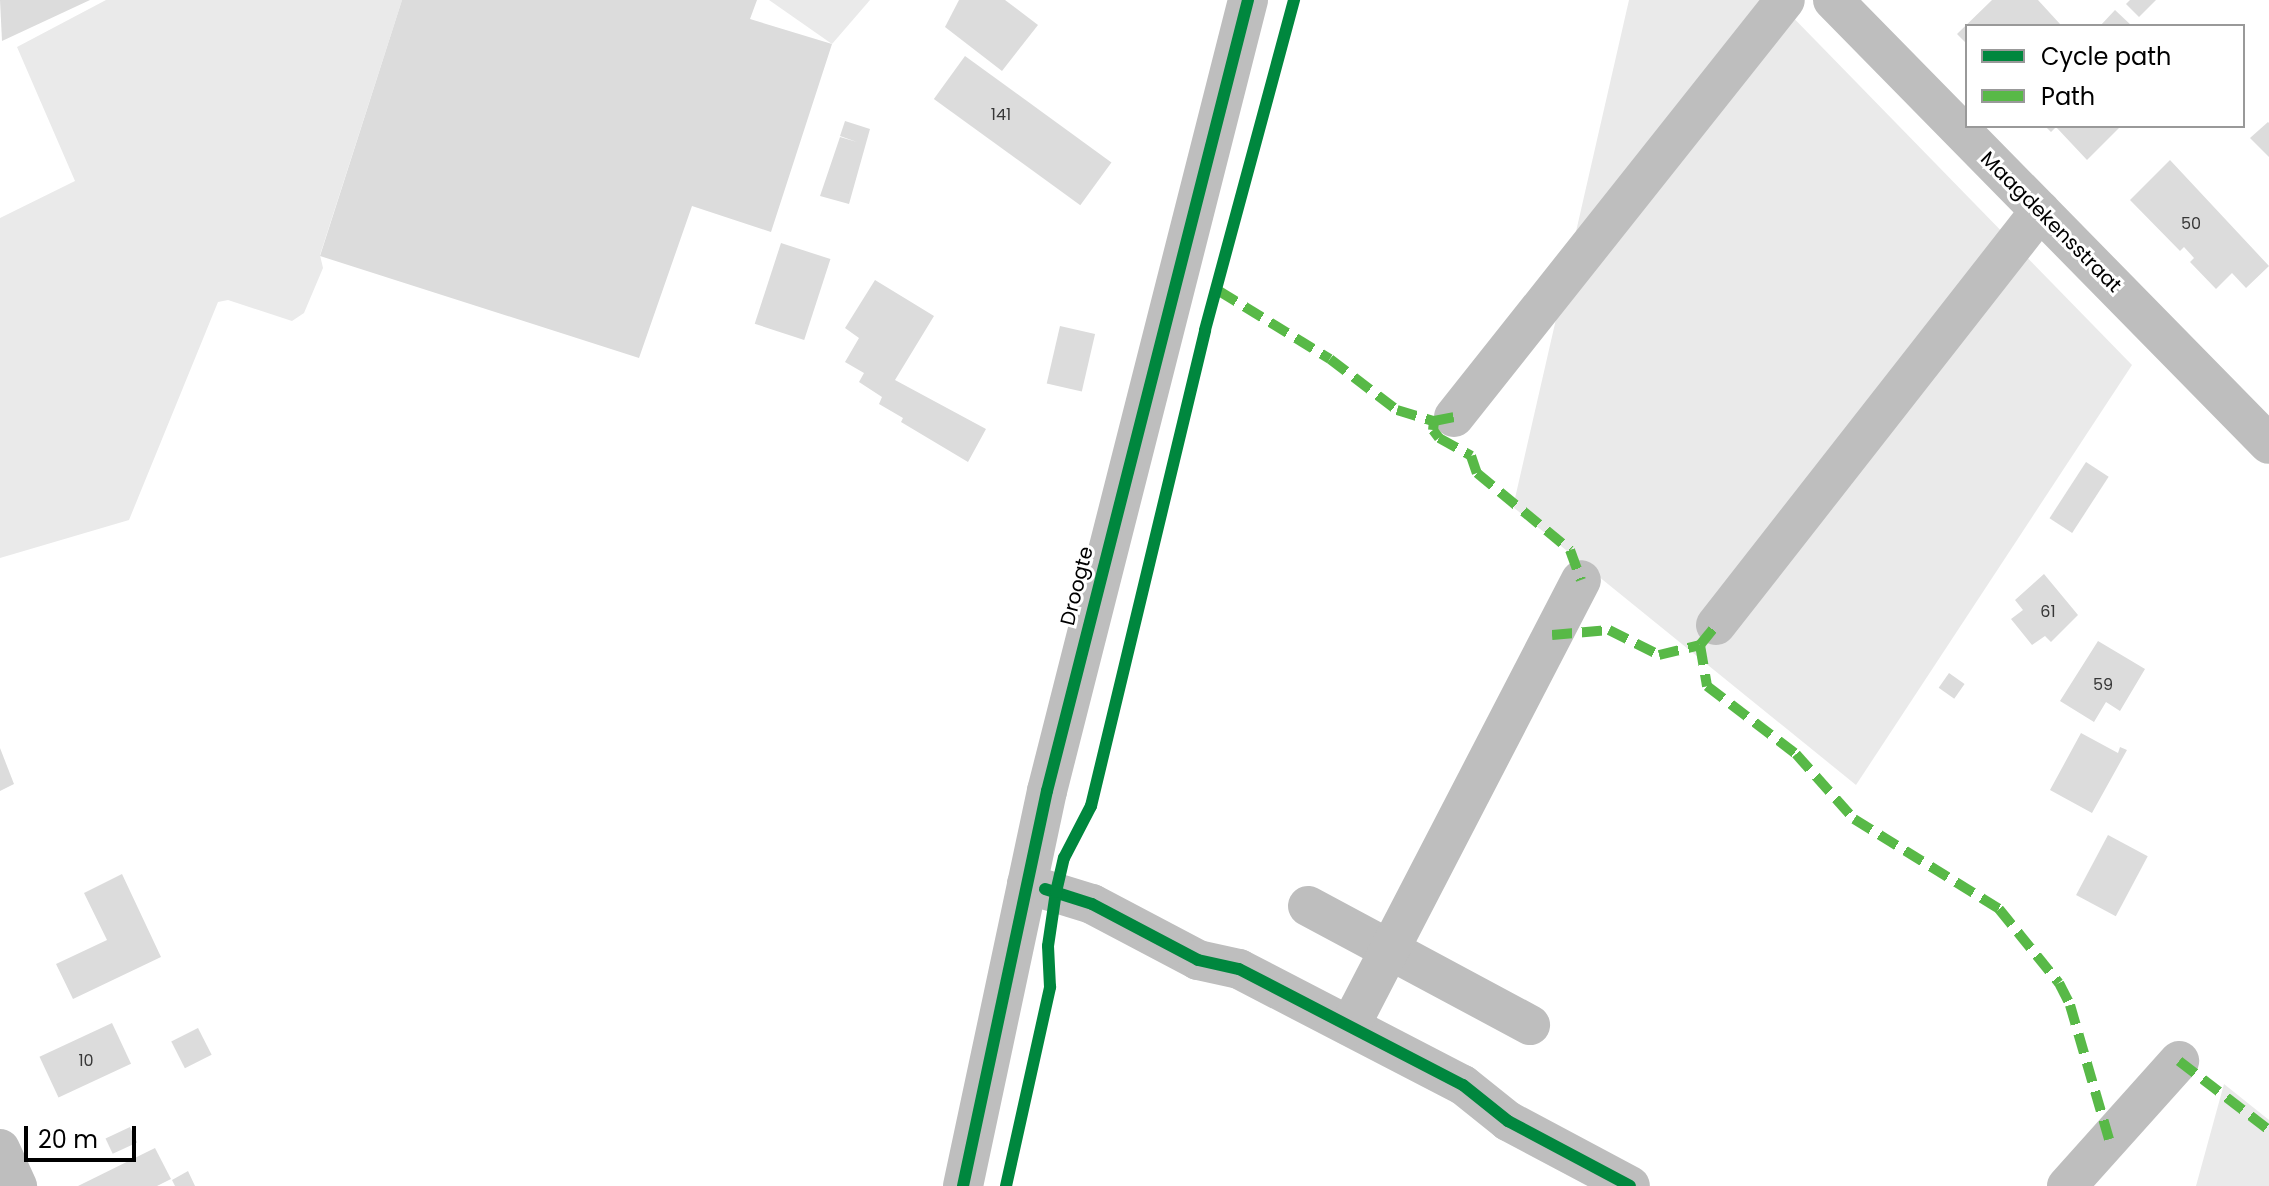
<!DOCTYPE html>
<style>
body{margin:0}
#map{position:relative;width:2269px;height:1186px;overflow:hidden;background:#fff;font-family:Poppins,sans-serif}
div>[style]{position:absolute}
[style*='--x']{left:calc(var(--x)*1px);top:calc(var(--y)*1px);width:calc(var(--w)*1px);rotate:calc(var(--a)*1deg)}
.green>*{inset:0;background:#eaeaea}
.building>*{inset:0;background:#dcdcdc;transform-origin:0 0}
.minor>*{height:40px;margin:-20px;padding:0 20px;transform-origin:20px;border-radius:20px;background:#bebebe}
.quiet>*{height:10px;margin-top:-5px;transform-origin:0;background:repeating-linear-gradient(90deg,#58b947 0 20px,transparent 0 30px)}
.cycleway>*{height:12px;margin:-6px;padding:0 6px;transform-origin:6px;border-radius:6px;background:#00873e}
span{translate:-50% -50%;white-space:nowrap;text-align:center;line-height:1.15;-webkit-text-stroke:6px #fff;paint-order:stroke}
.number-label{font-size:16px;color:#373737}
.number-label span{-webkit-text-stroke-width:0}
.street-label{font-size:20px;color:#000}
.legend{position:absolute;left:1965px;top:24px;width:280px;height:104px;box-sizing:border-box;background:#fff;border:2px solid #999;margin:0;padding:10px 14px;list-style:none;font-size:24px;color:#000}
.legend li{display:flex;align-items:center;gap:16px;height:40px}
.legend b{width:40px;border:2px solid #999}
.scale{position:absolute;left:24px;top:1126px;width:112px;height:36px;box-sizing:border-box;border:4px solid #000;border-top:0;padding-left:10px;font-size:24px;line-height:28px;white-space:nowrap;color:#000;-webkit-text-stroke:6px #fff;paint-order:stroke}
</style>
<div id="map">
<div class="green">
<i style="clip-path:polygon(106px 0,402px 0,320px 255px,323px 268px,304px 313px,292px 321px,228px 300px,218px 302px,129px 520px,0 558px,0 218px,75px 181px,17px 47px)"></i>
<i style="clip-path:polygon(769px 0,870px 0,832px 44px)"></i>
<i style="clip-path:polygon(1629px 0,1776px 0,2132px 365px,1856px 785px,1513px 507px)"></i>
<i style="clip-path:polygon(2224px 1084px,2269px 1120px,2269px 1186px,2196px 1186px)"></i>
</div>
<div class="building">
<i style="clip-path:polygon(0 0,90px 0,2px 41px)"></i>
<i style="clip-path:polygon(402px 0,757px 0,750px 19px,832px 44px,771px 232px,692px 206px,639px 358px,320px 256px)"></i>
<i style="clip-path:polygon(959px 0,1005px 0,1038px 25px,1002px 71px,945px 27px)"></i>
<i style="clip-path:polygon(1992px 0,2038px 0,2060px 24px,1967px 26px,1967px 44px,1957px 34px)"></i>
<i style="clip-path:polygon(2130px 0,2156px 0,2139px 17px,2126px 4px)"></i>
<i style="clip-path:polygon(2115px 10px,2132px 26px,2100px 26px)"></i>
<i style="left:965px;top:56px;width:181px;height:53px;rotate:36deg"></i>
<i style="clip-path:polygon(845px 121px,870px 129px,849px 204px,820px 196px,840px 137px,857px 142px,840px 136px)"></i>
<i style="clip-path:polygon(2268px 122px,2269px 123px,2269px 157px,2250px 138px)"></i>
<i style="clip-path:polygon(2045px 126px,2121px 126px,2087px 160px,2056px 127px,2051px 132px)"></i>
<i style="clip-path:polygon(2170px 160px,2269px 266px,2246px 288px,2232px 273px,2216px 289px,2190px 262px,2194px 258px,2184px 247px,2180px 251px,2130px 200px)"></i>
<i style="left:781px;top:243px;width:52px;height:85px;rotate:18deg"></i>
<i style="clip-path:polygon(875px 280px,934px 316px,895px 380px,986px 429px,968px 462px,901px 422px,903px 418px,879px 404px,882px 397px,859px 382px,864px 373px,845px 362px,859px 338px,845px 328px)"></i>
<i style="left:1060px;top:326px;width:36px;height:59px;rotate:13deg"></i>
<i style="left:2086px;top:462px;width:27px;height:67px;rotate:33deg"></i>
<i style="clip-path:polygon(2044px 574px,2078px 615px,2051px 642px,2045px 636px,2032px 645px,2011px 619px,2023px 610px,2015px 600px)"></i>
<i style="clip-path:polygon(2098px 641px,2145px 669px,2120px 711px,2106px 702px,2094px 722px,2060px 701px)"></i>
<i style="left:1949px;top:673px;width:19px;height:18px;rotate:35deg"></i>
<i style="clip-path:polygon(2081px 733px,2118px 753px,2120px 747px,2127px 750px,2092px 813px,2050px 790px)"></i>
<i style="clip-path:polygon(0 748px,14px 784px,0 791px)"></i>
<i style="left:2108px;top:835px;width:45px;height:68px;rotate:28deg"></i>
<i style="clip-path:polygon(122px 874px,161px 957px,73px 999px,56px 964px,107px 940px,84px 893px)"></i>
<i style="left:112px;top:1023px;width:45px;height:80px;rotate:65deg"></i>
<i style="left:198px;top:1028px;width:30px;height:30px;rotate:63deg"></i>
<i style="left:130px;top:1127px;width:17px;height:27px;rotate:65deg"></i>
<i style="clip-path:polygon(155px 1148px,171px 1179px,157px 1186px,78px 1186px)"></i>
<i style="clip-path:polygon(188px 1171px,195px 1186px,175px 1186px,172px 1180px)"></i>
</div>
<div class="minor">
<i style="--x:1833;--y:0;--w:622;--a:45.52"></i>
<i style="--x:1454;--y:417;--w:532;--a:-51.56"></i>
<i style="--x:1716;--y:625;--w:526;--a:-51.95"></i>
<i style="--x:1027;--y:884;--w:68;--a:17.1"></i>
<i style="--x:1092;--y:904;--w:120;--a:27.8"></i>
<i style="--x:1198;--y:960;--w:42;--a:12.4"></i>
<i style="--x:1239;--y:969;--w:252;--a:27.4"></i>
<i style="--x:1463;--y:1085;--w:58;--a:38.7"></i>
<i style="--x:1508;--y:1121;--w:138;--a:28"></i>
<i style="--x:1308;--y:906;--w:252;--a:28.2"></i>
<i style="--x:1350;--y:1026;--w:502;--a:-62.62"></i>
<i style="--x:0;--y:1149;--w:41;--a:65.3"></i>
<i style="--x:963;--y:1186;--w:404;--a:-78"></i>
<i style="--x:1047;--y:791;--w:816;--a:-75.74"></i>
<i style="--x:2067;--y:1186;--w:168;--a:-48.1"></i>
</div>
<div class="quiet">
<i style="--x:1219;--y:291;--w:130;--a:31.5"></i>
<i style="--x:1330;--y:359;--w:84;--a:37.3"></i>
<i style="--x:1397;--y:410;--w:39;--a:17"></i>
<i style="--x:1434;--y:421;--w:20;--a:-11"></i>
<i style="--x:1434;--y:421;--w:9;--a:96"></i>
<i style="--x:1433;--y:430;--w:10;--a:53"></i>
<i style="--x:1439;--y:438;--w:37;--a:29"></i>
<i style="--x:1471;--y:456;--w:18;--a:71"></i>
<i style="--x:1477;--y:473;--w:121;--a:39.6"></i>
<i style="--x:1570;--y:550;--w:32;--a:70"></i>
<i style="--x:1552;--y:635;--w:57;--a:-5"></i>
<i style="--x:1609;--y:630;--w:56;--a:26.6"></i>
<i style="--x:1659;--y:655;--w:42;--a:-13.7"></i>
<i style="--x:1700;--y:645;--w:26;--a:-51"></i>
<i style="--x:1700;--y:645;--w:42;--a:80.3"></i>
<i style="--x:1707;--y:686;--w:112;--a:37.4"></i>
<i style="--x:1796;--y:754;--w:87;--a:48.3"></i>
<i style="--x:1854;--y:819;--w:171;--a:31.8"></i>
<i style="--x:1999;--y:909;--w:95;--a:51"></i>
<i style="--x:2059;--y:983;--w:25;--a:63"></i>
<i style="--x:2070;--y:1005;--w:140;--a:73.8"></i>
<i style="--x:2179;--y:1061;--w:113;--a:37.5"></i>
</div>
<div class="cycleway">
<i style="--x:1045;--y:889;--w:49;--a:17.7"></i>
<i style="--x:1092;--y:904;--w:120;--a:27.8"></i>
<i style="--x:1198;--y:960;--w:42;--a:12.4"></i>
<i style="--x:1239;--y:969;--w:252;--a:27.4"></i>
<i style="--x:1463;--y:1085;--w:58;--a:38.7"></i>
<i style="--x:1508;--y:1121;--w:138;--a:28"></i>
<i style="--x:963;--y:1186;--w:404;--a:-78"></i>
<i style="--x:1047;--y:791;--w:816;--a:-75.74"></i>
<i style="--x:1006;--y:1186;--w:204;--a:-77.5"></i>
<i style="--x:1050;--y:987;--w:41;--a:-92.8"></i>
<i style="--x:1048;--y:946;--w:55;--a:-81.6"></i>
<i style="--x:1056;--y:892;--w:35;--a:-77"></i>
<i style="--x:1064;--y:858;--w:59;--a:-62.6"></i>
<i style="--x:1091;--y:806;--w:489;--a:-76.5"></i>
<i style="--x:1205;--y:330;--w:342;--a:-74.9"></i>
</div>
<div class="number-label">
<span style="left:1001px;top:115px">141</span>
<span style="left:2191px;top:224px">50</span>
<span style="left:2048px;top:612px">61</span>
<span style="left:2103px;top:685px">59</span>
<span style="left:86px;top:1061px">10</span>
</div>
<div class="street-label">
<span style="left:2051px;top:222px;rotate:45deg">Maagdekensstraat</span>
<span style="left:1077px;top:586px;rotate:-76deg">Droogte</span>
</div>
<ul class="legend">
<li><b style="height:10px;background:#00873e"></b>Cycle path</li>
<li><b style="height:10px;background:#58b947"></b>Path</li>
</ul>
<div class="scale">20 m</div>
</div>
